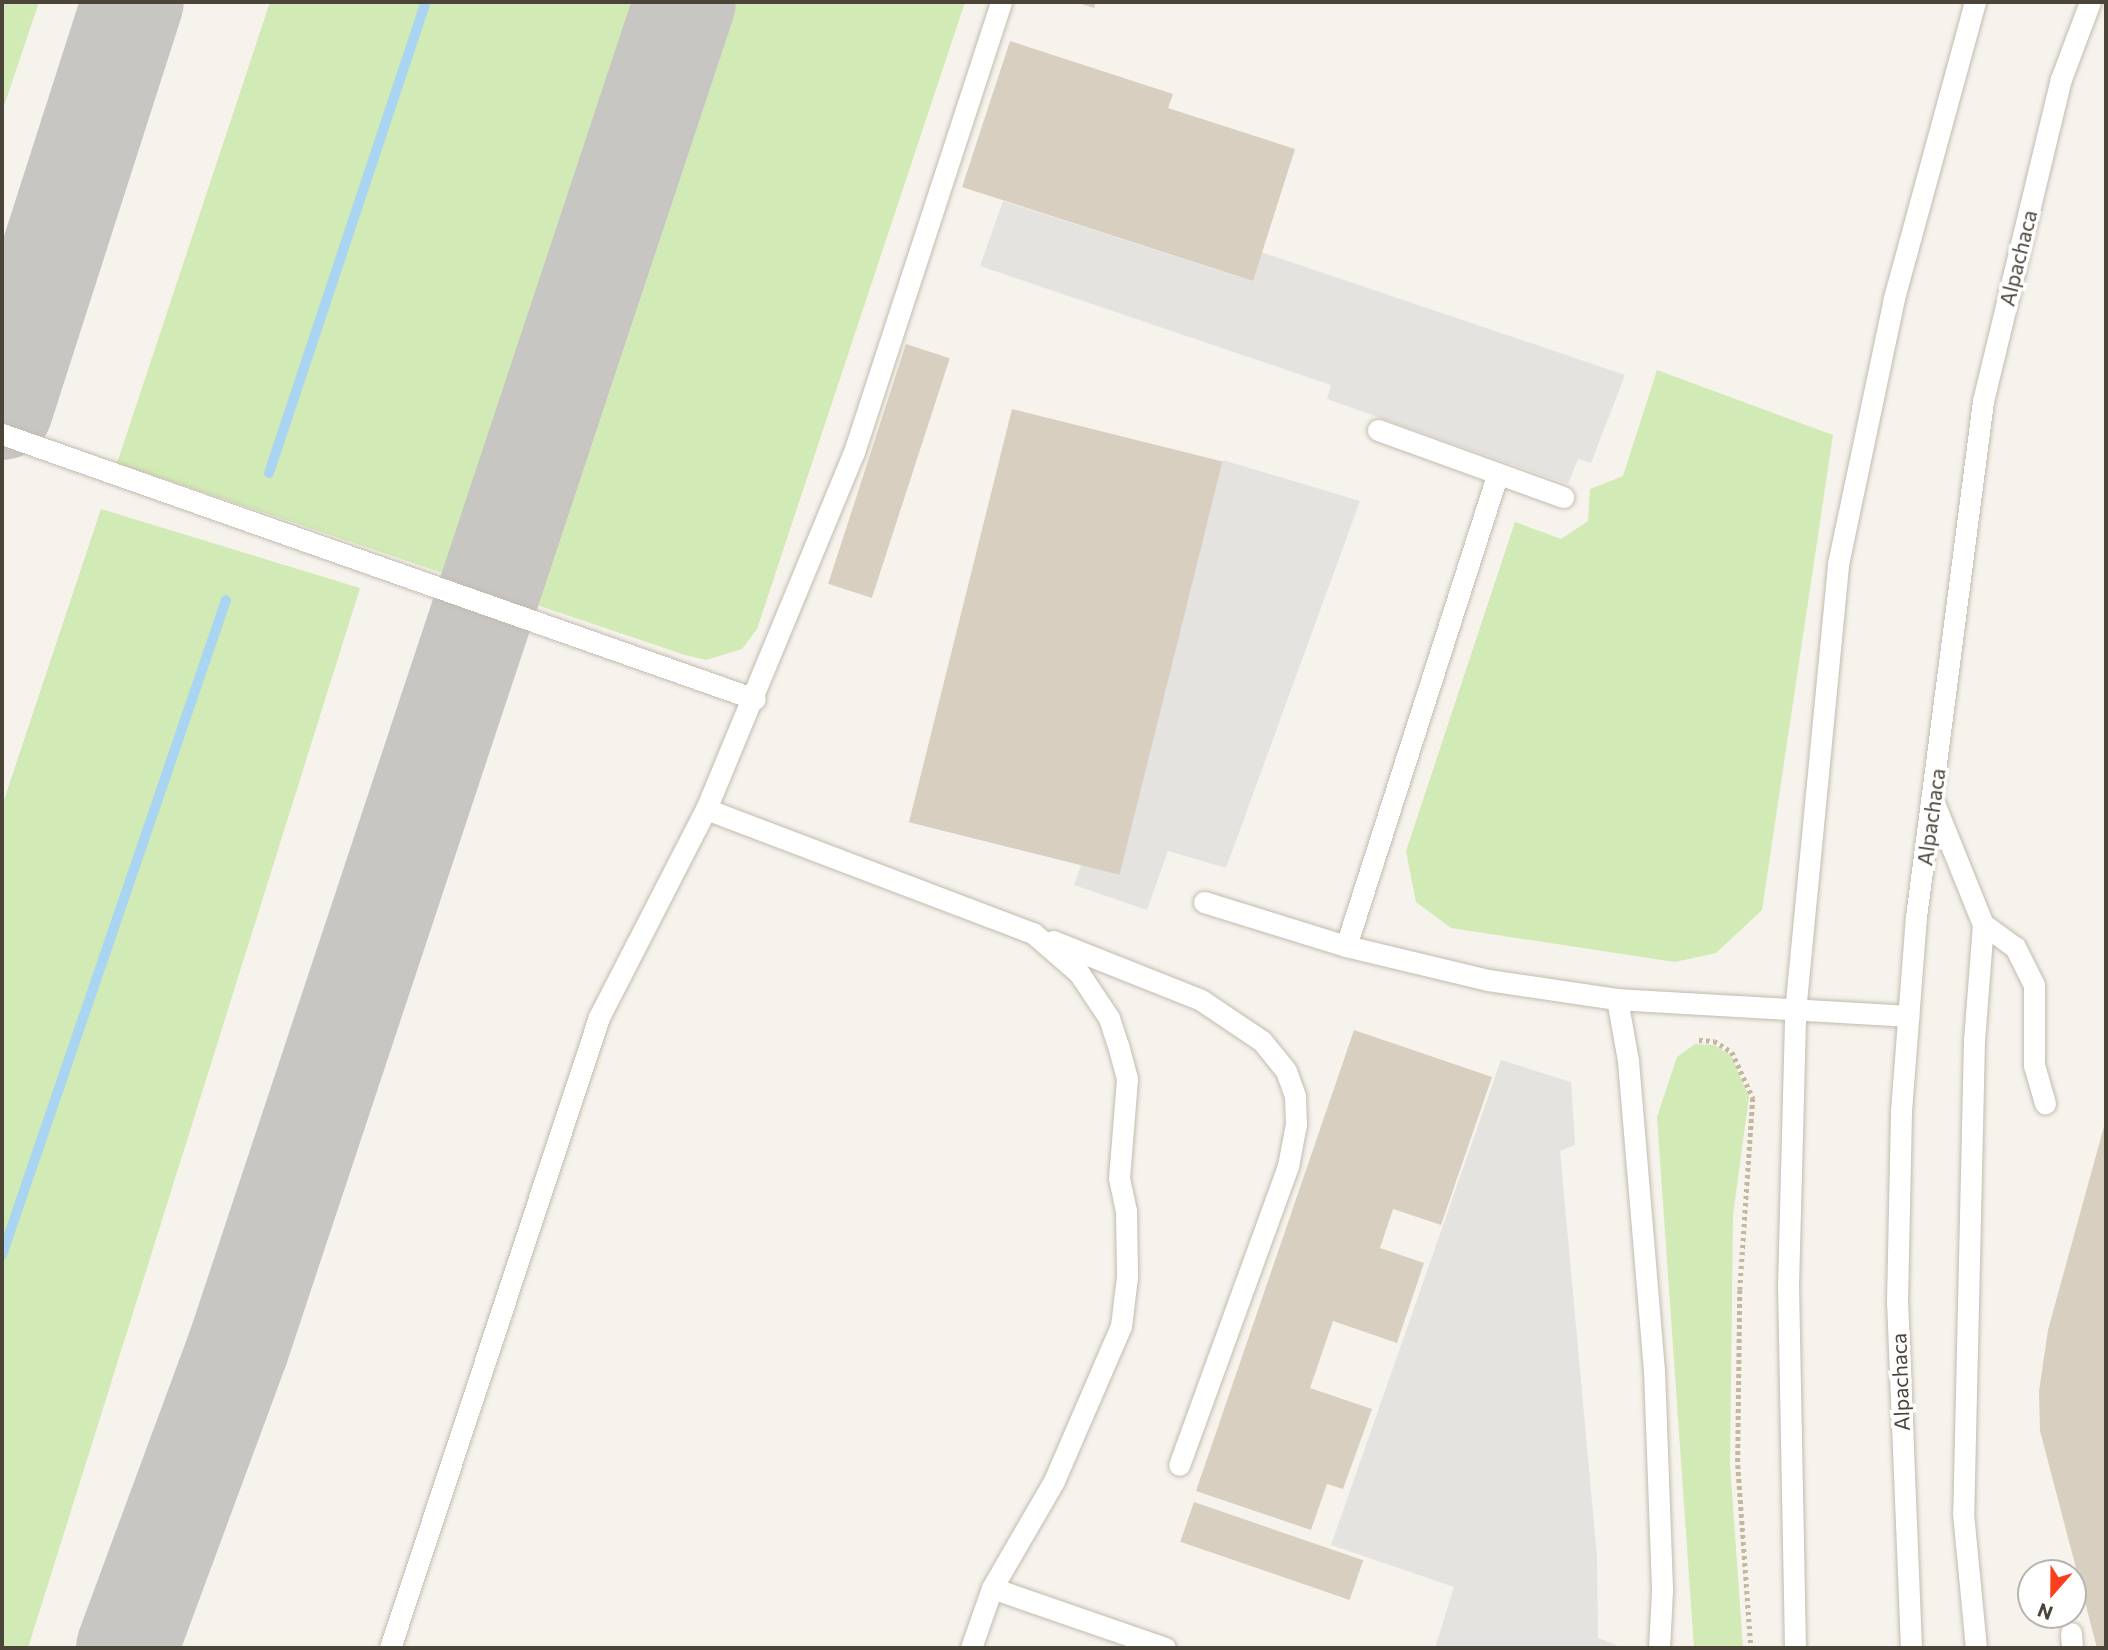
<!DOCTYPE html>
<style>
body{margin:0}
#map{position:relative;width:2108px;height:1650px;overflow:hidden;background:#f6f3ec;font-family:Commissioner,sans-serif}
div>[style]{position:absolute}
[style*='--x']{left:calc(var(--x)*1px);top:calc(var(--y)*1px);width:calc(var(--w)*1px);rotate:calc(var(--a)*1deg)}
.green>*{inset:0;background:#d2eab5}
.parking>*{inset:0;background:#e5e3e0}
.stream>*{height:10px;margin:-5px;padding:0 5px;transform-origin:5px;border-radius:5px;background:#a9d4f2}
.taxiway>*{height:102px;margin:-51px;padding:0 51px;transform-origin:51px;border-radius:51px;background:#c8c6c3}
.building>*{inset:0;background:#d8cfc1;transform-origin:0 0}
.path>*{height:4.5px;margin-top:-2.25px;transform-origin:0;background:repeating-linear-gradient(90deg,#c4b79f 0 3.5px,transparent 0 7px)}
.roads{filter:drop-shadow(0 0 2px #c2bbae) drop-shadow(0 0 2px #c2bbae)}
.lane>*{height:21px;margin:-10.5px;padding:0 10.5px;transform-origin:10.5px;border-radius:10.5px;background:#fff}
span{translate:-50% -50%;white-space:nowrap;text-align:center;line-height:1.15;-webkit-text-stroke:7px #fff;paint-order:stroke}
.street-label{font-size:21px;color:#4b4439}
.frame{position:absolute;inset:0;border:4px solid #4b4439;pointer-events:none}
.north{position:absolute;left:2017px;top:1559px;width:70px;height:70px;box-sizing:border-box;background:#fff;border:2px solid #b7b4b0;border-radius:50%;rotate:201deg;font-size:19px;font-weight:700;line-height:28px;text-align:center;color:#4b4439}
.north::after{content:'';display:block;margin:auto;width:24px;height:32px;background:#fc3f1d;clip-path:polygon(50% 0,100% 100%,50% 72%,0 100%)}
</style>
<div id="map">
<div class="green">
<i style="clip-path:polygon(2px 2px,39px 2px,2px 112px)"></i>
<i style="clip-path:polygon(270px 2px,965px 2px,757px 629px,742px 649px,706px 660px,685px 655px,117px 463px)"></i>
<i style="clip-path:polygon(1657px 370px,1833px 435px,1762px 910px,1716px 953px,1675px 962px,1451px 928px,1416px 902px,1406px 851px,1515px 522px,1561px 539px,1588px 521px,1590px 489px,1623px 476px)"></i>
<i style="clip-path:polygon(101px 509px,360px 588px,28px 1648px,2px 1648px,2px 806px)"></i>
<i style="clip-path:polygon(1695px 1044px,1714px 1045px,1731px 1055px,1749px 1097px,1733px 1215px,1730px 1464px,1743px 1648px,1694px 1648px,1657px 1117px,1677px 1057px)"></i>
</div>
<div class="parking">
<i style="clip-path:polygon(1003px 201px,1252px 281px,1261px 252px,1625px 375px,1591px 463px,1578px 459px,1568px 484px,1327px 399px,1331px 385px,980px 266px)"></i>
<i style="clip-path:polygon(1223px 460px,1360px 501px,1226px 868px,1168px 851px,1147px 910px,1074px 885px)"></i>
<i style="clip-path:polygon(1501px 1060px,1571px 1082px,1575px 1145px,1560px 1151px,1597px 1556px,1598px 1638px,1617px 1645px,1616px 1648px,1435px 1648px,1454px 1587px,1331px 1545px)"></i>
</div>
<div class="stream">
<i style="--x:269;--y:473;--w:496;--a:-71.6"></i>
<i style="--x:2;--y:1255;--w:692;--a:-71.12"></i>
</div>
<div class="taxiway">
<i style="--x:2;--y:409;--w:428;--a:-72.2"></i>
<i style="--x:127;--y:1648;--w:323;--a:-69.7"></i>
<i style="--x:239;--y:1345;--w:1415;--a:-71.63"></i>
</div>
<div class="building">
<i style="clip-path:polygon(1075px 2px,1096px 2px,1094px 8px)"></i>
<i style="clip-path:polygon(1010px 41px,1173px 94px,1168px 108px,1295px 149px,1253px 281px,962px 187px)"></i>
<i style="left:906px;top:344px;width:46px;height:252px;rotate:18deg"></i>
<i style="left:1012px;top:409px;width:217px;height:426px;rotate:14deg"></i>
<i style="clip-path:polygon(1354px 1030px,1492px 1077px,1441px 1225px,1393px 1209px,1380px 1248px,1424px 1263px,1397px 1343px,1333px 1321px,1310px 1388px,1372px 1409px,1343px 1489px,1327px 1484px,1311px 1530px,1196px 1491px)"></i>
<i style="clip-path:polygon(2106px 1119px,2106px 1648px,2097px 1648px,2040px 1431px,2039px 1391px,2048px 1330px)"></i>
<i style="left:1194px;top:1502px;width:179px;height:42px;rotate:19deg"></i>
</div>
<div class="path">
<i style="--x:1699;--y:1040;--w:15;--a:4"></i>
<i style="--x:1714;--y:1041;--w:21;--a:31"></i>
<i style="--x:1732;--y:1052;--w:51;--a:65.5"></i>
<i style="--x:1753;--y:1098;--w:192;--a:93.9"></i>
<i style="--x:1740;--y:1290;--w:175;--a:90.7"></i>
<i style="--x:1738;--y:1465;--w:183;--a:85.9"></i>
</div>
<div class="roads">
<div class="lane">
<i style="--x:1378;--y:430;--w:197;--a:19.9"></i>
<i style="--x:2;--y:434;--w:798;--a:19.39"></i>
<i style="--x:1934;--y:803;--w:131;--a:68"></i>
<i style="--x:1983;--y:924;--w:116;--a:94.4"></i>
<i style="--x:1974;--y:1040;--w:473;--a:91.3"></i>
<i style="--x:1963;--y:1513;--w:136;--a:84.5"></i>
<i style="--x:706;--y:809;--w:350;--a:20.8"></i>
<i style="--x:1033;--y:933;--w:61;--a:41"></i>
<i style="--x:1079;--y:973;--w:54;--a:56.3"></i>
<i style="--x:1109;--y:1018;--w:28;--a:72"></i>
<i style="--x:1118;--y:1045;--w:35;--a:75"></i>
<i style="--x:1127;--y:1079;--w:99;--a:94.6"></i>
<i style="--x:1119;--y:1178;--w:33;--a:78"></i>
<i style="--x:1126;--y:1210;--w:67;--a:89.1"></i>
<i style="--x:1127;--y:1277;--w:49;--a:97"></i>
<i style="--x:1121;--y:1326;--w:169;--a:113.4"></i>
<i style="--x:1054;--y:1481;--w:124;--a:120.1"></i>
<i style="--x:992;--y:1588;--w:64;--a:109.3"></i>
<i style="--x:1204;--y:902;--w:149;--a:17.2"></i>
<i style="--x:1346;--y:946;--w:146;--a:13.5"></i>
<i style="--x:1488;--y:980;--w:130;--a:8.4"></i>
<i style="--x:1617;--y:999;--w:292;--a:3.3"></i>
<i style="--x:1983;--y:924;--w:39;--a:36"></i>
<i style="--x:2015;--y:947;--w:42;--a:63.4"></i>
<i style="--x:2034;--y:985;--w:80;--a:90"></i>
<i style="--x:2034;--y:1065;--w:40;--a:74"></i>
<i style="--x:1053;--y:941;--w:159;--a:21.7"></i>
<i style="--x:1201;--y:1000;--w:73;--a:33.9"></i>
<i style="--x:1262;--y:1041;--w:38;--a:51"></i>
<i style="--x:1286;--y:1071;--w:27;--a:70"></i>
<i style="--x:1295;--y:1096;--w:28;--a:88"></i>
<i style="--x:1296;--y:1124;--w:43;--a:100.8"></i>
<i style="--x:1288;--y:1166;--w:318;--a:110"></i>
<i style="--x:1346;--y:946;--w:494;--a:-72.2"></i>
<i style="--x:1617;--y:999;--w:63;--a:79.9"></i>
<i style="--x:1628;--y:1061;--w:310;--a:85.2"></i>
<i style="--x:1654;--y:1370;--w:221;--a:87.9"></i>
<i style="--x:1662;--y:1591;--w:57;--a:93"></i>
<i style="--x:992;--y:1588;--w:183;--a:19.1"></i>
<i style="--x:2071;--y:1633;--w:15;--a:86"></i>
<i style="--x:390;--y:1648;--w:665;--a:-71.67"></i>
<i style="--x:599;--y:1017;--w:234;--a:-62.8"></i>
<i style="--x:706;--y:809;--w:386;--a:-67.5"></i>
<i style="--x:854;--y:452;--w:473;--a:-71.9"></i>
<i style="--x:1795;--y:1648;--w:361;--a:-91.1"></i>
<i style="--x:1788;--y:1287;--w:275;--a:-88.5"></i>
<i style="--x:1795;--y:1012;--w:450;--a:-84.5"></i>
<i style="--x:1838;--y:564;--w:272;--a:-78.1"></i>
<i style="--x:1894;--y:298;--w:307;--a:-74.7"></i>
<i style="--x:1911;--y:1648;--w:345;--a:-92.3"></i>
<i style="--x:1897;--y:1303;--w:192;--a:-88.8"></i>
<i style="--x:1901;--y:1111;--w:195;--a:-85.6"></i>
<i style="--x:1916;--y:917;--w:520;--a:-82.6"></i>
<i style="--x:1983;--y:401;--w:331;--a:-76.4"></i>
<i style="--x:2061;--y:79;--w:82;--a:-69.4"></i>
</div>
</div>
<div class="street-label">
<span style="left:2018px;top:258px;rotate:-76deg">Alpachaca</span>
<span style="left:1931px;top:817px;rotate:-82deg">Alpachaca</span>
<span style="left:1900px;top:1382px;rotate:-92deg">Alpachaca</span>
</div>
<div class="frame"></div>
<div class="north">N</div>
</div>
